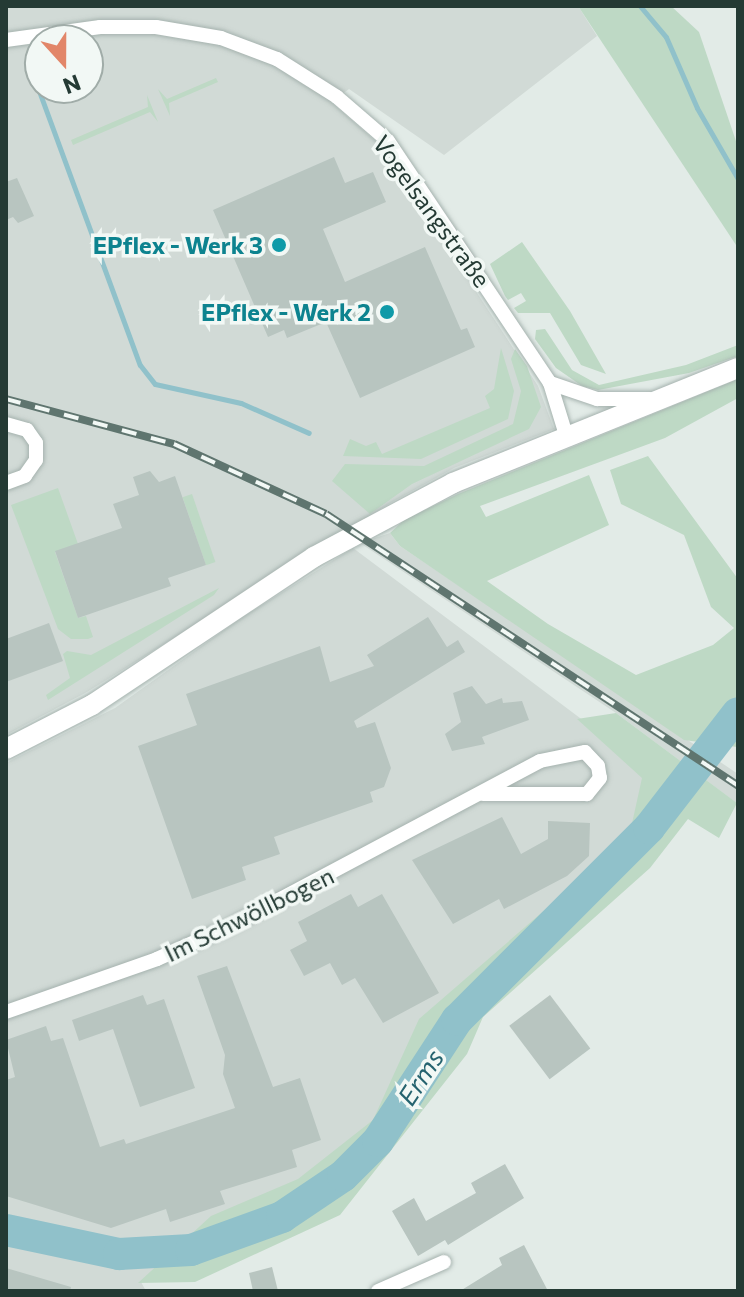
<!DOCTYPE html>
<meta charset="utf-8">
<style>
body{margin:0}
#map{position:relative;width:744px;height:1297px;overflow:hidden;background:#e2ebe7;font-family:Commissioner,sans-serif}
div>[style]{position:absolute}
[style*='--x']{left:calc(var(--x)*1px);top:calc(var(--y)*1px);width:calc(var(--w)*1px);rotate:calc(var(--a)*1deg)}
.built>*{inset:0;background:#d1dad6}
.green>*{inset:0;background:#bed9c5;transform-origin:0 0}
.stream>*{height:5px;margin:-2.5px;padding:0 2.5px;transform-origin:2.5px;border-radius:2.5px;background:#90c1ca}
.river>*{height:32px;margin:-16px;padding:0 16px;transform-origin:16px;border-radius:16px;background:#90c1ca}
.building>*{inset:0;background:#b8c5c0;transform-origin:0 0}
.roads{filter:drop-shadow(0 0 2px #a5b2ae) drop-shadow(0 0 2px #a5b2ae)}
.street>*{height:14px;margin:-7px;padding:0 7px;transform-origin:7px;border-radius:7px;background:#fff}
.secondary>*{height:20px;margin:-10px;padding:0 10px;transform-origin:10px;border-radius:10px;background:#fff}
.rail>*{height:8px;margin-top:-4px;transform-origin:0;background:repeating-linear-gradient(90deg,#f2f8f5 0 15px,#5f756f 0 30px);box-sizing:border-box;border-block:2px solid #5f756f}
.dots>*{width:22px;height:22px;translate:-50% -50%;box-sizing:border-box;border:4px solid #f2f8f5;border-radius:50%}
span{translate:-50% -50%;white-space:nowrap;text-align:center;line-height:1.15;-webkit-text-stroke:7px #f2f8f5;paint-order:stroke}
.street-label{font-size:24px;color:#243a34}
.culture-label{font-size:24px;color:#0d838f;font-weight:700}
.right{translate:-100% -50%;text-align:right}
.water-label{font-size:26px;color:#25636f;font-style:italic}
.frame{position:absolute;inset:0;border:8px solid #243a34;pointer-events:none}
.north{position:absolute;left:24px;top:24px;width:80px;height:80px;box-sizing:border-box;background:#f2f8f5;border:2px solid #a0aca8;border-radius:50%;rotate:159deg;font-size:22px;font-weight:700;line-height:32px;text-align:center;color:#243a34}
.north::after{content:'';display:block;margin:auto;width:28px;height:36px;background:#e28669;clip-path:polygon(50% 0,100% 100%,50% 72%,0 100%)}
</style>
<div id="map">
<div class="built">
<i style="clip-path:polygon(evenodd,6px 6px,578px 6px,597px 36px,444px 155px,349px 89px,331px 102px,380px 145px,538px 386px,554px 429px,454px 468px,392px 502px,87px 692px,6px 735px,6px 6px,40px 40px,88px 40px,88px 88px,40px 88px,40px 40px)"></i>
<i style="clip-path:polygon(390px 533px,400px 546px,738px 774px,738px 804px,616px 713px,360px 543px)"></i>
<i style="clip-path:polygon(353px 548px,588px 724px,645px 778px,633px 837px,377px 1119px,301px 1178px,141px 1282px,146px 1291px,6px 1291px,6px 763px,115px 708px,241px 618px)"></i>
</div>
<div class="green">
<i style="clip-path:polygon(578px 6px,671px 6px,699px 32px,738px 147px,738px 248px)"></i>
<i style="clip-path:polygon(216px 78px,218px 82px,169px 103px,170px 116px,158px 89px,167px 99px)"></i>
<i style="clip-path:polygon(147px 95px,158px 122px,150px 112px,73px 145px,71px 140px,148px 107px)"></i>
<i style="clip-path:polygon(522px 242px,570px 311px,606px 374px,581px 365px,550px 313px,518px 313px,514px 308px,526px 301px,521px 293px,508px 300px,505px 296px,490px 264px)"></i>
<i style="clip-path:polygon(545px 329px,572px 370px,599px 385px,686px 365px,738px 345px,738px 356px,689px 373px,598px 390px,582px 386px,556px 368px,535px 339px,536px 330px)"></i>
<i style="clip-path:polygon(501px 348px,514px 391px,508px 419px,421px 459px,343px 456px,350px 439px,366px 446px,376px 442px,382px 454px,490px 408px,485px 396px,494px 389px)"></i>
<i style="clip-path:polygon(515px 349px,527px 366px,541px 407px,529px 429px,412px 484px,370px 514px,332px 481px,345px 464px,424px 466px,513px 424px,521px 391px,511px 359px)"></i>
<i style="clip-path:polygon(738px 379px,738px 398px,665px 438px,480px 506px,486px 517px,589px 475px,609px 525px,487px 581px,548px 624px,636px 675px,713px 645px,734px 628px,711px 607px,684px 535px,621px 504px,610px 470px,648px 456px,738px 579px,737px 747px,684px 740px,400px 546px,390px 533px,404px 520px,458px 494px)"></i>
<i style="clip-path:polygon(58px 488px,78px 544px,55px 552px,78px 618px,86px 616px,93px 637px,88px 639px,71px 639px,58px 629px,11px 505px)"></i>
<i style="left:192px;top:494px;width:72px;height:10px;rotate:71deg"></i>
<i style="clip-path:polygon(219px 588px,214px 595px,48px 700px,46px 695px,70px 678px,63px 654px,67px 651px,91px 655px)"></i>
<i style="clip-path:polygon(616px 713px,737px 803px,719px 838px,688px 819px,650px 868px,483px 1017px,467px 1054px,340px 1215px,195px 1282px,138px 1283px,211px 1216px,298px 1179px,373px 1120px,419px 1019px,629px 837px,642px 778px,577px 719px)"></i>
</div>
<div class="stream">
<i style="--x:640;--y:6;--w:40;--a:50"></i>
<i style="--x:666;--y:37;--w:77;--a:66.4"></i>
<i style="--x:697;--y:108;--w:82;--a:60"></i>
<i style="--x:32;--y:72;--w:312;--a:69.8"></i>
<i style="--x:140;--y:365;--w:24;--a:52"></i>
<i style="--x:155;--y:384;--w:88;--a:12.5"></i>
<i style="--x:241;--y:403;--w:74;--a:23.8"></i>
</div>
<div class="river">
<i style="--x:6;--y:1230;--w:116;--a:12"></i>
<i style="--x:119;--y:1254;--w:72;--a:-3.2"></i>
<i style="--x:191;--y:1250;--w:97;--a:-19.9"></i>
<i style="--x:282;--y:1217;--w:73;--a:-33.9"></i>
<i style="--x:343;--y:1176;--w:49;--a:-45"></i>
<i style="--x:378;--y:1141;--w:145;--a:-56.9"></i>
<i style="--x:457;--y:1020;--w:272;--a:-45"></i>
<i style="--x:649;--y:828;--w:145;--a:-52.3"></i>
</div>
<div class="building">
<i style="clip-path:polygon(334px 157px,345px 183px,373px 172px,386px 202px,323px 229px,345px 282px,425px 247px,461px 330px,467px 328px,475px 347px,360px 398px,326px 322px,287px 338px,284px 330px,268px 337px,213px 210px)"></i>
<i style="clip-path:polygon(17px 178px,34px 216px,18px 223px,13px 217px,6px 220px,6px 182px)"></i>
<i style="clip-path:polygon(150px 471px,159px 482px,175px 476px,206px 565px,168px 578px,171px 586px,78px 618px,55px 551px,122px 528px,113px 504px,139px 495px,133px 477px)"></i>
<i style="clip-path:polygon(428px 617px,447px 647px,458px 640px,465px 652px,354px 721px,357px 728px,375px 722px,391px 768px,384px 787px,370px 792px,373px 802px,274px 837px,280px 854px,242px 867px,246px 880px,192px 899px,138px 746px,197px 725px,186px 694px,320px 646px,330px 682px,374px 666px,367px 655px)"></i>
<i style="clip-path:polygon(49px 623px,63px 661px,6px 682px,6px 639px)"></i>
<i style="clip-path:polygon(472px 686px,486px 704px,502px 698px,503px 703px,522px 701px,529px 720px,482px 737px,485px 744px,452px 751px,445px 734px,461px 722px,453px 693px)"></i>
<i style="clip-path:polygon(502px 817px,521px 854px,548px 839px,548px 821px,590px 823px,589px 856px,567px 876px,504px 909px,499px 899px,453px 924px,412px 860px)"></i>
<i style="clip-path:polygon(351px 894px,358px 907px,382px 894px,439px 993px,383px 1023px,355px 978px,342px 985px,330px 963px,304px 976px,290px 950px,307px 941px,298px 922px)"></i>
<i style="clip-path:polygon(227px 966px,273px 1087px,300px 1078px,321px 1140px,292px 1150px,297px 1167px,220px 1191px,225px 1204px,170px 1222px,166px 1209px,111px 1228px,6px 1196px,6px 1080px,15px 1077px,6px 1040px,46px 1026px,51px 1041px,63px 1038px,100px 1147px,124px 1139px,126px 1144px,235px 1108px,223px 1074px,225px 1055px,197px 976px)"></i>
<i style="clip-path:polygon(143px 995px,147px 1005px,164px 999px,195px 1088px,140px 1107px,113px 1029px,79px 1041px,72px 1020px)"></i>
<i style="left:550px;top:995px;width:67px;height:51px;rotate:53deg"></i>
<i style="clip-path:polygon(505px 1164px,524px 1198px,448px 1245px,445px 1240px,418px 1256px,392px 1211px,414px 1198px,426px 1221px,476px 1193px,471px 1183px)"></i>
<i style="clip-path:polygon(524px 1245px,548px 1291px,460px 1291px,502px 1265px,499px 1258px)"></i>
<i style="clip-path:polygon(272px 1267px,278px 1291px,253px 1291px,249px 1273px)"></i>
<i style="clip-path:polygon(6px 1268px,71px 1287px,70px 1291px,6px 1291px)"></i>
</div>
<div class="roads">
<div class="street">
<i style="--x:6;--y:40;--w:95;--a:-7.9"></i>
<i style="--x:100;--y:27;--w:56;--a:0"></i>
<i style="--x:156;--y:27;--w:66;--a:9.6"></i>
<i style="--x:221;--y:38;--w:60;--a:20.6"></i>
<i style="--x:277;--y:59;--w:71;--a:32.3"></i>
<i style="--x:337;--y:97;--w:67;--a:40.8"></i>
<i style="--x:388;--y:141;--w:291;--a:56.2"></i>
<i style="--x:550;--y:383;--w:54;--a:72.9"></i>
<i style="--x:550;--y:383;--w:50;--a:18.8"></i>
<i style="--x:597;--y:399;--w:53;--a:0"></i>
<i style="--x:6;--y:424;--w:22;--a:16"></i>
<i style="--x:27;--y:430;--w:16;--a:55"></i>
<i style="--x:36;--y:443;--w:17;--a:90"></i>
<i style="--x:36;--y:460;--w:19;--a:125"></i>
<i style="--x:25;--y:476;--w:20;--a:160"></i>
<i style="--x:6;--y:1012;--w:160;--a:-19.3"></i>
<i style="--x:157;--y:959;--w:78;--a:-24.3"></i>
<i style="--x:228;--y:927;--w:353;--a:-28"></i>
<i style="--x:540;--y:761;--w:46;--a:-11.3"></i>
<i style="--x:585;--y:752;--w:19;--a:47"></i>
<i style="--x:598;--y:766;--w:12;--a:81"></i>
<i style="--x:600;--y:778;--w:21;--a:129"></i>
<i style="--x:587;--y:794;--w:104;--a:180"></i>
<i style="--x:378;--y:1291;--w:72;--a:-23.7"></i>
</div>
<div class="secondary">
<i style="--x:6;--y:749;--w:97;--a:-27.1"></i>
<i style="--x:92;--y:705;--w:267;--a:-33.7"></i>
<i style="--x:314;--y:557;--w:157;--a:-28"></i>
<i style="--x:453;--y:483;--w:307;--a:-22"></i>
</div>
</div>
<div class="rail">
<i style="--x:6;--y:399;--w:174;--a:15"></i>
<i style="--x:174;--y:444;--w:167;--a:24.7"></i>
<i style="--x:326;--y:514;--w:494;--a:33.4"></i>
</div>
<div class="dots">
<i style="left:279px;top:245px;background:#0f9aa8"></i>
<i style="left:387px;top:312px;background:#0f9aa8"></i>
</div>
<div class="street-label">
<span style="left:432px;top:211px;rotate:54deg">Vogelsangstraße</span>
<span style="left:249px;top:914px;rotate:-26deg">Im Schwöllbogen</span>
</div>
<div class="culture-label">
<span class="right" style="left:263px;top:245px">EPflex - Werk 3</span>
<span class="right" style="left:371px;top:312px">EPflex - Werk 2</span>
</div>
<div class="water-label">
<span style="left:420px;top:1077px;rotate:-57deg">Erms</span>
</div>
<div class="frame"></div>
<div class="north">N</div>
</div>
